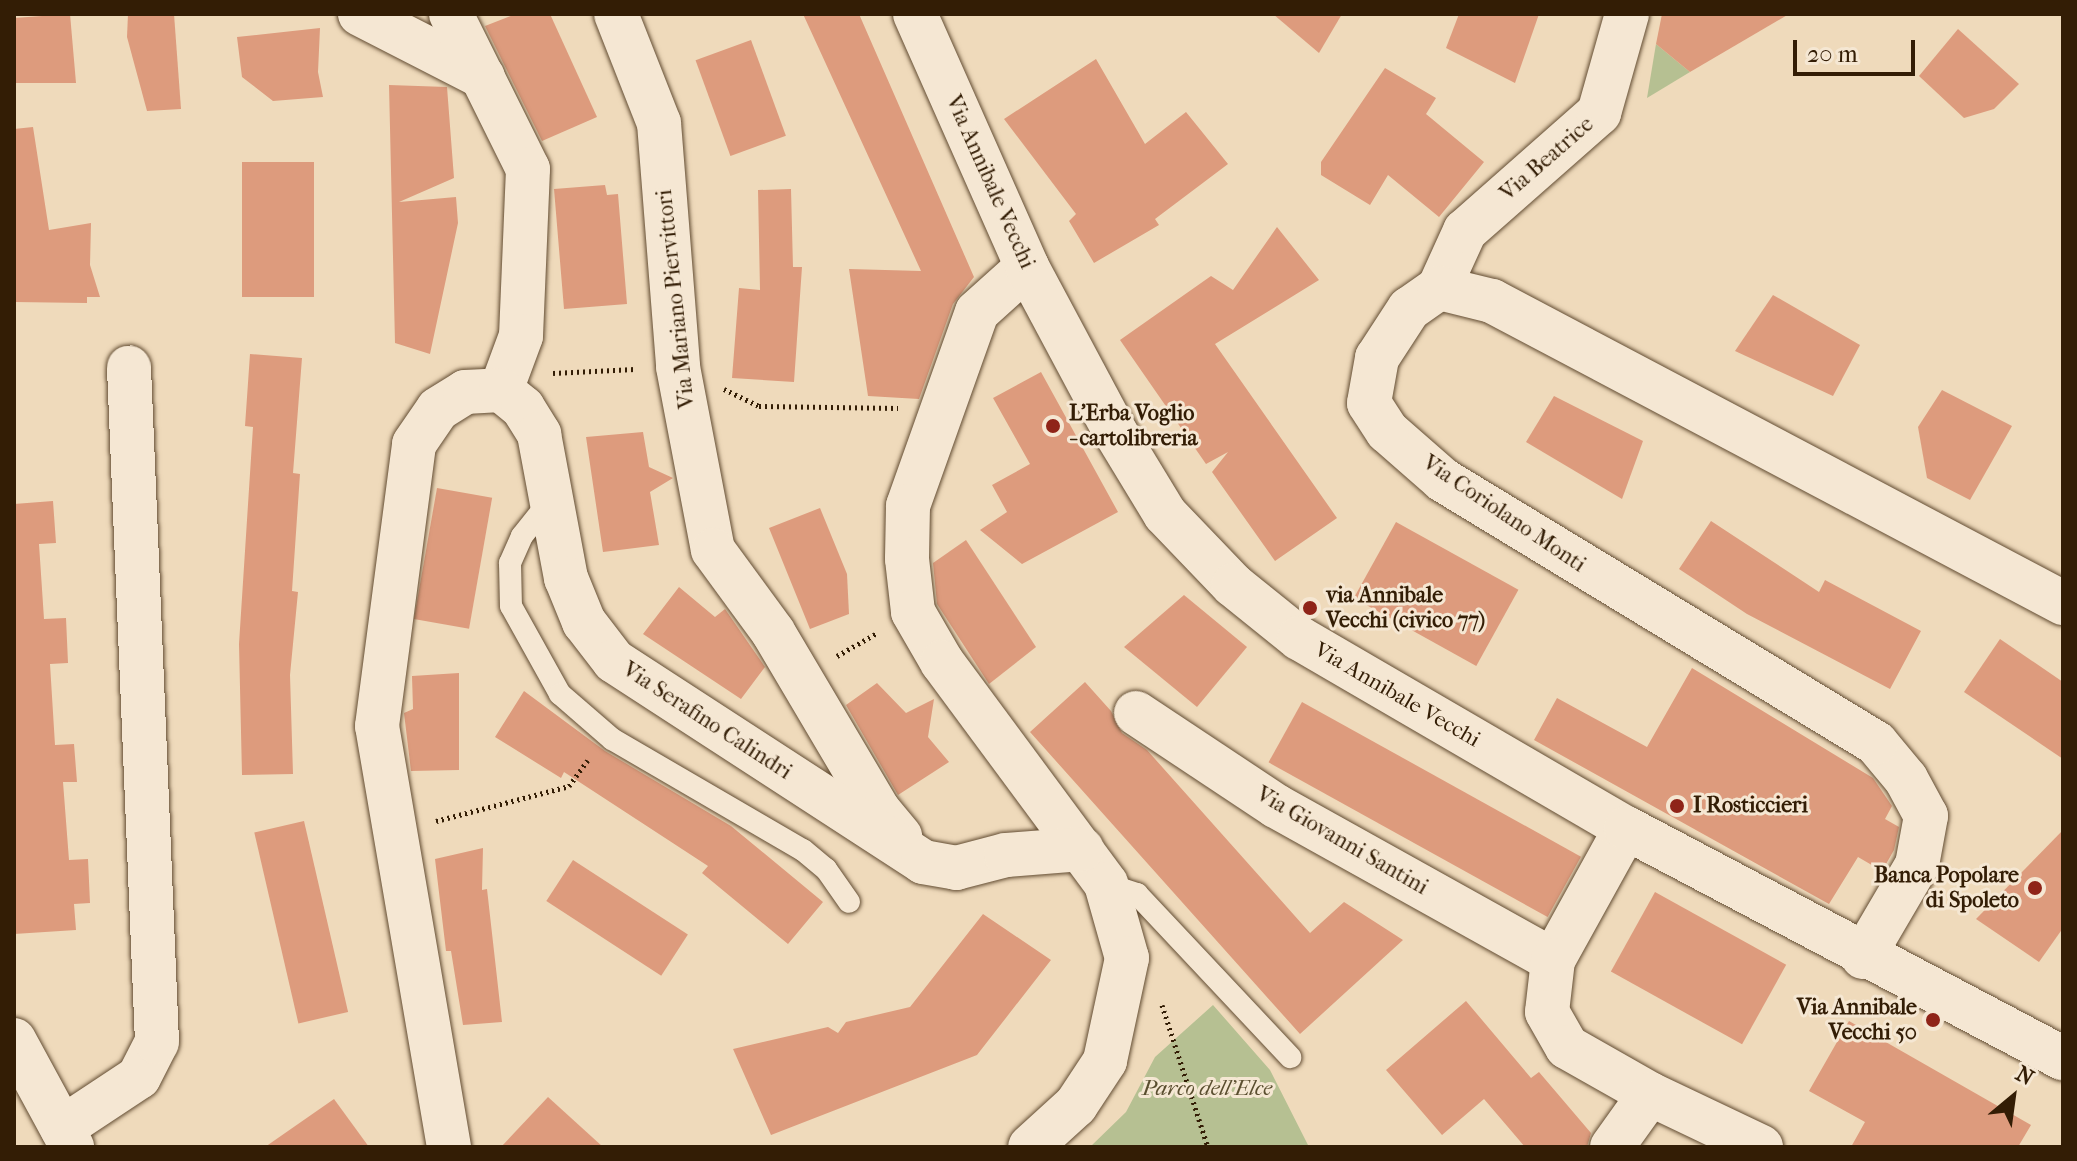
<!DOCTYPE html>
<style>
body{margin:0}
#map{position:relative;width:2077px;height:1161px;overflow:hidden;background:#efdabb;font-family:"IM FELL French Canon",serif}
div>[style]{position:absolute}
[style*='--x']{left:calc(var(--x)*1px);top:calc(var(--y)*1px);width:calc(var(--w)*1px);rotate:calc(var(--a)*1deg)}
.green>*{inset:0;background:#b6c092}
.building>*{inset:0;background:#dd9b7d;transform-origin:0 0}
.path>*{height:5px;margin-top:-2.5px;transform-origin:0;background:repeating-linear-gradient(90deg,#331d05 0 2px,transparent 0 6px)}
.roads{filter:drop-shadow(0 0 2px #624c32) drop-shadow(0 0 2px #624c32)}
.service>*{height:22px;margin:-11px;padding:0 11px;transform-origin:11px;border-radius:11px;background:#f5e7d3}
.minor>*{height:44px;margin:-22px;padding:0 22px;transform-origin:22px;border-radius:22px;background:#f5e7d3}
.tertiary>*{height:44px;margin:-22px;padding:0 22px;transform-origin:22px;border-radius:22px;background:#f5e7d3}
.dots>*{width:22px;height:22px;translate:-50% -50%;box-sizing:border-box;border:4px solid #f5e7d3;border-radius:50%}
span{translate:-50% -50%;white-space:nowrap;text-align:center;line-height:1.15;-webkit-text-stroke:6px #f5e7d3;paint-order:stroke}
.street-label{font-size:22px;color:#331d05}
.poi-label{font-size:22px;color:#331d05;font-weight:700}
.left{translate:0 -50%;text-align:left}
.right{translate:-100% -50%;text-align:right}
.park-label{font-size:22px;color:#5a4e2f;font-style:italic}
.frame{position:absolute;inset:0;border:16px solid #331d05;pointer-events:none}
.north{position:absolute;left:1973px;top:1057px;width:80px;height:80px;-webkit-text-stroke:6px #f5e7d3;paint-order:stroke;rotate:29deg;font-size:22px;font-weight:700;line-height:32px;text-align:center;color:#331d05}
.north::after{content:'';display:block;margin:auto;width:28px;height:36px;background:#331d05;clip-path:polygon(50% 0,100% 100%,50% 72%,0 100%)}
.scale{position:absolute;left:1793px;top:40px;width:122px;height:36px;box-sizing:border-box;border:4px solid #331d05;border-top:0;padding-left:10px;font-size:24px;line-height:28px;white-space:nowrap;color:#331d05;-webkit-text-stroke:6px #f5e7d3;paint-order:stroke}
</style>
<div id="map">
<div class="green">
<i style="clip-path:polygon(1656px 44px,1690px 72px,1647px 98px)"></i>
<i style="clip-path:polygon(1213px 1005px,1270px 1070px,1309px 1147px,1090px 1147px,1126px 1112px,1155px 1057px)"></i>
</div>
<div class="building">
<i style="clip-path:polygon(70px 14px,76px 83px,14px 83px,14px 18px)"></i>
<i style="clip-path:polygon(128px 14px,174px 14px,181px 109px,147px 111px,127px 37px)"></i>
<i style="clip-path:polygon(516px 14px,550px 14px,597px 117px,542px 141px,485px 26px)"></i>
<i style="clip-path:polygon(803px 14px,859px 14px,974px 277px,953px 304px,919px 399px,868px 396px,849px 269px,921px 271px)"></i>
<i style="clip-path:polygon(1273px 14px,1342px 14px,1319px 53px)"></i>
<i style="clip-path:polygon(1459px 14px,1539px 14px,1515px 83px,1446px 48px)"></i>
<i style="clip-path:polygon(1662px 14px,1789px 14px,1690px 72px,1656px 44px)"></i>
<i style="clip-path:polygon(320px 28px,318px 72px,323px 97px,273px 101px,242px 77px,237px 37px)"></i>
<i style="clip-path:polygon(1958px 29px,2019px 84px,1994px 109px,1964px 118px,1919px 76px)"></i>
<i style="left:751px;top:40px;width:102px;height:59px;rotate:70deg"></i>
<i style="clip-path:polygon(1096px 59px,1145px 144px,1186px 112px,1228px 164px,1155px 219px,1159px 225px,1094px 263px,1069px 221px,1076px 214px,1004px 119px)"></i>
<i style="clip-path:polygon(1385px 68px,1436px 98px,1426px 114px,1484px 162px,1439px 217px,1388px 175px,1370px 205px,1321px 175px,1321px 162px)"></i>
<i style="clip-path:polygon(389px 85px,447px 87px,454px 178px,399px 202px,456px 197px,458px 223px,430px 354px,395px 343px)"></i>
<i style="clip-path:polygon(33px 127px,49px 230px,91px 223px,90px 265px,100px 297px,87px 297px,87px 303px,14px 302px,14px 129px)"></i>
<i style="left:242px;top:162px;width:72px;height:135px"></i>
<i style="clip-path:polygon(605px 185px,607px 195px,618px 194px,627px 304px,564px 309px,554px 189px)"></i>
<i style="clip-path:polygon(791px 189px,793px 267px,802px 267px,794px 382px,732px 378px,739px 288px,760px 290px,758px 190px)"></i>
<i style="clip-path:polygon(1277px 227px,1319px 280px,1215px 344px,1337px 518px,1275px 561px,1212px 472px,1228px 452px,1206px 464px,1120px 340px,1211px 276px,1233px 290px)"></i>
<i style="clip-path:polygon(1773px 295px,1860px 345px,1833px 396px,1735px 351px)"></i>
<i style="clip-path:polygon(250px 354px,302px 358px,293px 473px,300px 474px,292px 591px,298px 592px,290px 675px,293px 774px,242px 775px,239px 644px,253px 427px,245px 426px)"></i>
<i style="clip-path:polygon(1041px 372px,1118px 512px,1022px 564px,980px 530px,1007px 512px,992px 485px,1030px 464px,993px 398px)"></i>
<i style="clip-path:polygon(1942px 390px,2012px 426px,1970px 500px,1927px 478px,1918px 427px)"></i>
<i style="clip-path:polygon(1554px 396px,1643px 441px,1622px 499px,1526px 442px)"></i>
<i style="clip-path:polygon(643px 432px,649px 467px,673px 478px,650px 492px,659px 545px,603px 552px,586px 437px)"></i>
<i style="left:437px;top:488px;width:56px;height:133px;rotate:10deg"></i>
<i style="clip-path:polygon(53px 501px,56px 543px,39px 544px,44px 619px,66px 618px,68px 663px,50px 664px,55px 745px,74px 744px,77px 782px,63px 782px,69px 860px,88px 859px,90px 903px,74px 904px,76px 930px,14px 934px,14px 504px)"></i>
<i style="clip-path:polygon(820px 508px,847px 574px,849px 614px,810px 629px,769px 528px)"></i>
<i style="clip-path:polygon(1711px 521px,1819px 592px,1825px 580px,1921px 631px,1890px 689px,1747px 614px,1679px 569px)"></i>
<i style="left:1396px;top:522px;width:140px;height:87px;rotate:29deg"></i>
<i style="clip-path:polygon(966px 540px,1036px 647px,989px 684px,937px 604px,933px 563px)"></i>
<i style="clip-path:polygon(679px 587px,715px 617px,725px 609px,765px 667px,741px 699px,643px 634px)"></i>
<i style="clip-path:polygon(1184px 595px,1247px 647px,1197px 707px,1124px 647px)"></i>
<i style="clip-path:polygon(2000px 639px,2063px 682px,2063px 759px,1964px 692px)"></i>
<i style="clip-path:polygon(1692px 668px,1873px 778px,1892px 806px,1885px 819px,1899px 827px,1894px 850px,1882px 871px,1858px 857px,1829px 904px,1534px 740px,1557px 698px,1647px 747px)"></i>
<i style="clip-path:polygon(459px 673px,459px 770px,411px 771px,404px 713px,413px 709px,412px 676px)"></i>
<i style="clip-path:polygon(1085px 682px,1111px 711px,1122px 733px,1147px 750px,1310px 933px,1344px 902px,1403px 940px,1300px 1034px,1030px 732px)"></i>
<i style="clip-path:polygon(877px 683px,906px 713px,934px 699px,928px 737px,949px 762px,898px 795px,846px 705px)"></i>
<i style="clip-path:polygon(524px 691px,605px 751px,731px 826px,823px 902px,788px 944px,702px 873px,708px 866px,564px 772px,561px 778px,495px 737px)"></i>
<i style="left:1302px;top:702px;width:319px;height:69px;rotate:29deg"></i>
<i style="left:304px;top:821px;width:196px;height:51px;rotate:77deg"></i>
<i style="clip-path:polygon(2063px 830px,2063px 928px,2039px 962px,1976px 919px)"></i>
<i style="clip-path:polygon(483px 848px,482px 890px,487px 889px,502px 1022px,463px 1025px,451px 951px,446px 951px,435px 859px)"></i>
<i style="left:573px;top:860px;width:137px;height:49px;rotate:33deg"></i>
<i style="left:1655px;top:892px;width:150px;height:91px;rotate:29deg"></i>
<i style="clip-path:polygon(983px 914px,1051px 960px,977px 1055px,771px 1135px,733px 1049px,828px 1027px,838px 1033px,846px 1022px,910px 1007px)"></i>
<i style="clip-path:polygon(1466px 1001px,1531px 1078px,1539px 1072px,1591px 1133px,1587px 1147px,1525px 1147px,1484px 1099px,1442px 1135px,1386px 1070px)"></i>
<i style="clip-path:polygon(1849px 1021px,2031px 1125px,2018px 1147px,1851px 1147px,1865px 1122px,1809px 1091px)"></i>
<i style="clip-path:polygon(548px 1097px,603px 1147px,501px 1147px)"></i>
<i style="clip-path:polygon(334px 1099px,369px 1147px,265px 1147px)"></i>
</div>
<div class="path">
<i style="--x:553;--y:373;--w:82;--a:-2.8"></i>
<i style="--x:724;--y:389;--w:39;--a:26"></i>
<i style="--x:759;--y:406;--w:139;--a:0.8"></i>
<i style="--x:837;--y:656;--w:46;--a:-29.9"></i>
<i style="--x:436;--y:821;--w:138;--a:-14.7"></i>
<i style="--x:569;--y:786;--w:32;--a:-54"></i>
<i style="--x:1162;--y:1005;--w:149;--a:72.1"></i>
</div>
<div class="roads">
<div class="service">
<i style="--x:550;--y:501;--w:45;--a:128.7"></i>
<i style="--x:522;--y:536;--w:30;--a:114"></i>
<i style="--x:510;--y:563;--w:43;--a:88.7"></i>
<i style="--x:511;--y:606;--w:101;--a:60.9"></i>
<i style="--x:560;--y:694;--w:69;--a:40.9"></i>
<i style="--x:612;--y:739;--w:221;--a:30.2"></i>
<i style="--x:803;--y:850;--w:30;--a:40"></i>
<i style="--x:826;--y:869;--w:40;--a:55.1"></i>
<i style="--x:1106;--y:884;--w:33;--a:18"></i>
<i style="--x:1137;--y:894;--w:224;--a:46.8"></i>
</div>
<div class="minor">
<i style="--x:360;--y:14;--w:138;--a:27.1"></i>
<i style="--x:451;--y:14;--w:173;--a:63.6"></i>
<i style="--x:528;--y:169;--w:167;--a:92.4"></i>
<i style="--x:521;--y:336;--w:58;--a:110.3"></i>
<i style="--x:616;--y:14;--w:117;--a:68.5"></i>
<i style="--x:659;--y:123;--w:245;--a:85.5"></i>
<i style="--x:678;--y:367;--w:186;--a:79.2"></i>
<i style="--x:713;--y:550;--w:102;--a:53.8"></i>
<i style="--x:773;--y:632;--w:208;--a:59.4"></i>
<i style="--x:879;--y:811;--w:33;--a:50"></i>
<i style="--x:1027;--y:267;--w:67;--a:138"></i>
<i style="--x:977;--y:312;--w:206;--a:109.6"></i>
<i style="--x:908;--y:506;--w:53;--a:91.1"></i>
<i style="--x:907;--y:559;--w:53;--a:83.5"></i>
<i style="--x:913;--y:612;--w:58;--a:59.9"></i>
<i style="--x:942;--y:662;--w:276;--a:53.5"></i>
<i style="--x:1106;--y:884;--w:77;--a:74.2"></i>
<i style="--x:1127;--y:958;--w:105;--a:102.1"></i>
<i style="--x:1105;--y:1061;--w:53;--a:123.4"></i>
<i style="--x:1076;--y:1105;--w:62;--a:137.6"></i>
<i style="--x:1439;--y:288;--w:63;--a:-65.5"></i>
<i style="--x:1465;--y:231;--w:179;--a:-41.4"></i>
<i style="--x:1599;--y:113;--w:103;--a:-74.2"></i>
<i style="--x:1136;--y:713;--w:168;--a:33.6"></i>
<i style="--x:1276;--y:806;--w:317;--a:29.1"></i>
<i style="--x:1626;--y:828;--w:151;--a:118.9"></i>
<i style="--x:1553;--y:960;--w:52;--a:96.6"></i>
<i style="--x:1547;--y:1012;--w:40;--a:60.3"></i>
<i style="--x:1567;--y:1047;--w:95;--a:29.5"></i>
<i style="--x:1650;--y:1094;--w:123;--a:25.5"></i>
<i style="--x:1863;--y:957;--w:107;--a:-59.6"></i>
<i style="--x:1917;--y:865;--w:50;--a:-79.6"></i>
<i style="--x:1926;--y:816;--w:42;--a:-118.4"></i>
<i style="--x:1906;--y:779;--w:47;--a:-129.8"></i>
<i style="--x:1876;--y:743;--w:507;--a:-148.73"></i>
<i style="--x:1443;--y:480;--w:74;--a:-138.8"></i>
<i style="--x:1387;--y:431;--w:33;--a:-123"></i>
<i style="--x:1369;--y:403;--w:46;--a:-79.9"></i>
<i style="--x:1377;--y:358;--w:59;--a:-56.9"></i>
<i style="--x:1409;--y:309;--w:37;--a:-35"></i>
<i style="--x:1439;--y:288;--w:55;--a:13.8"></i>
<i style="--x:1492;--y:301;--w:646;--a:27.87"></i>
<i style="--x:14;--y:1040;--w:122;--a:61.5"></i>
<i style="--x:62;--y:1128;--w:92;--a:-33.5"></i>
<i style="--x:139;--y:1077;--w:39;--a:-63"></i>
<i style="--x:157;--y:1042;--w:675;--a:-92.38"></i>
<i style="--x:449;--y:1147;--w:427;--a:-99.7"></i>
<i style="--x:377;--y:726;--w:284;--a:-82.5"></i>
<i style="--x:414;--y:444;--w:42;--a:-55.6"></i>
<i style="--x:438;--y:409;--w:32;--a:-32"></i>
<i style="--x:465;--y:392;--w:36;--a:-3"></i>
<i style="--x:501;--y:390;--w:28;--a:39"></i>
<i style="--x:523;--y:408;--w:31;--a:58"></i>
<i style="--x:539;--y:434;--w:147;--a:79.4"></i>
<i style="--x:566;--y:578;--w:48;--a:67.8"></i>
<i style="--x:584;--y:622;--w:49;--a:52.4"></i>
<i style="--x:614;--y:661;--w:369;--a:33"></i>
<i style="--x:923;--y:862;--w:34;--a:10"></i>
<i style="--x:956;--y:868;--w:52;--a:-14.6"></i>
<i style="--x:1006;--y:855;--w:76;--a:-4.5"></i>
<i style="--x:1612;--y:1147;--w:65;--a:-54.4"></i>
</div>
<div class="tertiary">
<i style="--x:915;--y:14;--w:277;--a:66.1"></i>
<i style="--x:1027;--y:267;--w:185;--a:61.9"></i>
<i style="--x:1114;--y:430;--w:98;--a:58.7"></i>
<i style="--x:1165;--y:514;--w:98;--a:46.2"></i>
<i style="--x:1233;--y:585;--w:85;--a:38.8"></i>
<i style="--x:1299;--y:638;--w:378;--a:30.2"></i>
<i style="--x:1626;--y:828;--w:494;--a:27.8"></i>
</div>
</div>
<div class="dots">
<i style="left:1053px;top:426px;background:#8f2418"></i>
<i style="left:1310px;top:608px;background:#8f2418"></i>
<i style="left:1677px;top:806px;background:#8f2418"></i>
<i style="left:2035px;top:888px;background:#8f2418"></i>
<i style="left:1933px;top:1020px;background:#8f2418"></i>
</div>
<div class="street-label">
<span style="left:1547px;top:159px;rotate:-41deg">Via Beatrice</span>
<span style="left:990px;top:182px;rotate:66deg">Via Annibale Vecchi</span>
<span style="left:676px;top:299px;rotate:-96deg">Via Mariano Piervittori</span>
<span style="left:1504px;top:514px;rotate:34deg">Via Coriolano Monti</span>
<span style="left:1397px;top:695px;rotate:30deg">Via Annibale Vecchi</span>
<span style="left:707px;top:721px;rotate:33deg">Via Serafino Calindri</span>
<span style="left:1342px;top:841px;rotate:30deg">Via Giovanni Santini</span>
</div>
<div class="poi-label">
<span class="left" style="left:1069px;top:426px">L'Erba Voglio<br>- cartolibreria</span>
<span class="left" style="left:1326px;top:608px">via Annibale<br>Vecchi (civico 77)</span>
<span class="left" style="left:1693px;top:806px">I Rosticcieri</span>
<span class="right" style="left:2019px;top:888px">Banca Popolare<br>di Spoleto</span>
<span class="right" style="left:1917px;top:1020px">Via Annibale<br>Vecchi 50</span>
</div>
<div class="park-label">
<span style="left:1207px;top:1089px">Parco dell'Elce</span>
</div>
<div class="frame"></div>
<div class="north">N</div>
<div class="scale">20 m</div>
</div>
